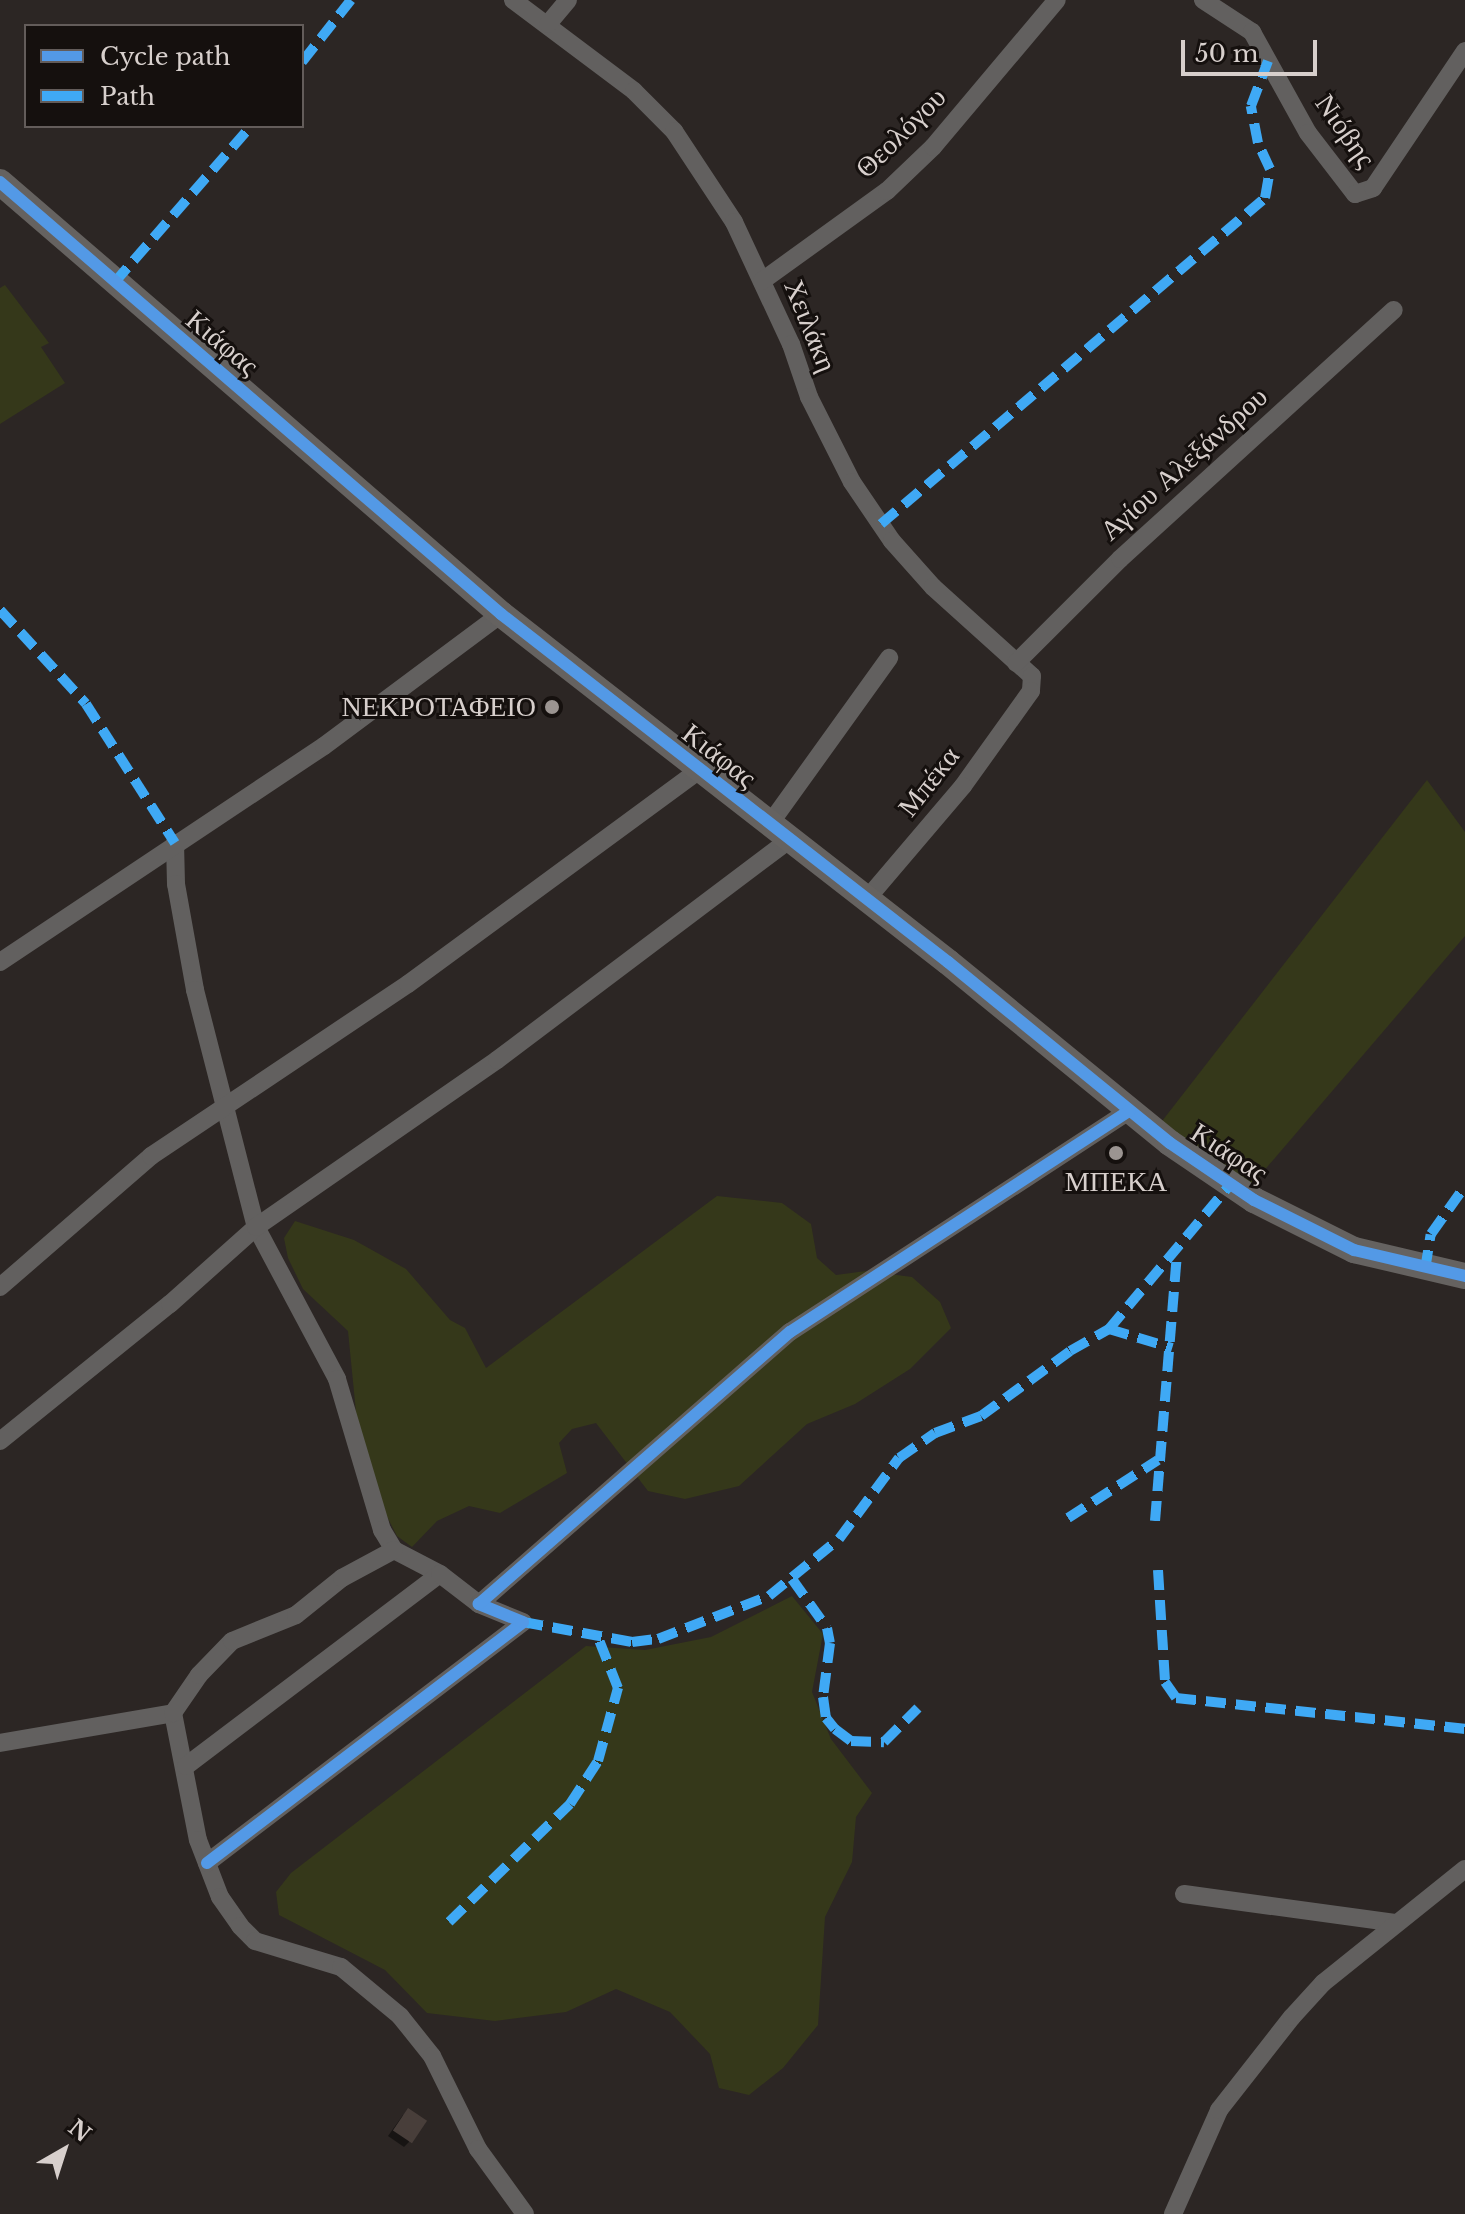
<!DOCTYPE html>
<meta charset="utf-8">
<style>
body{margin:0}
#map{position:relative;width:1465px;height:2214px;overflow:hidden;background:#2c2624;font-family:"Libre Baskerville",serif}
div>[style]{position:absolute}
[style*='--x']{left:calc(var(--x)*1px);top:calc(var(--y)*1px);width:calc(var(--w)*1px);rotate:calc(var(--a)*1deg)}
.green>*{inset:0;background:#35381a}
.shadow>*{inset:0;background:#0007}
.building>*{inset:0;background:#483e3a;transform-origin:0 0}
.street>*{height:18px;margin:-9px;padding:0 9px;transform-origin:9px;border-radius:9px;background:#62605f}
.secondary>*{height:26px;margin:-13px;padding:0 13px;transform-origin:13px;border-radius:13px;background:#656260}
.quiet>*{height:10px;margin-top:-5px;transform-origin:0;background:repeating-linear-gradient(90deg,#3fa9f5 0 20px,transparent 0 30px)}
.cycleway>*{height:12px;margin:-6px;padding:0 6px;transform-origin:6px;border-radius:6px;background:#5399e6}
.dots>*{width:22px;height:22px;translate:-50% -50%;box-sizing:border-box;border:4px solid #15100e;border-radius:50%}
span{translate:-50% -50%;white-space:nowrap;text-align:center;line-height:1.15;-webkit-text-stroke:6px #15100e;paint-order:stroke}
.street-label{font-size:28px;color:#d7cfcc}
.poi-label{font-size:28px;color:#d7cfcc}
.right{translate:-100% -50%;text-align:right}
.legend{position:absolute;left:24px;top:24px;width:280px;height:104px;box-sizing:border-box;background:#15100e;border:2px solid #635c5a;margin:0;padding:10px 14px;list-style:none;font-size:24px;color:#d7cfcc}
.legend li{display:flex;align-items:center;gap:16px;height:40px}
.legend b{width:40px;border:2px solid #635c5a}
.north{position:absolute;left:24px;top:2110px;width:80px;height:80px;-webkit-text-stroke:6px #15100e;paint-order:stroke;rotate:39deg;font-size:22px;font-weight:700;line-height:32px;text-align:center;color:#d7cfcc}
.north::after{content:'';display:block;margin:auto;width:28px;height:36px;background:#d7cfcc;clip-path:polygon(50% 0,100% 100%,50% 72%,0 100%)}
.scale{position:absolute;left:1181px;top:40px;width:136px;height:36px;box-sizing:border-box;border:4px solid #d7cfcc;border-top:0;padding-left:10px;font-size:24px;line-height:28px;white-space:nowrap;color:#d7cfcc;-webkit-text-stroke:6px #15100e;paint-order:stroke}
</style>
<div id="map">
<div class="green">
<i style="clip-path:polygon(5px 285px,49px 343px,41px 347px,65px 383px,0 424px,0 288px)"></i>
<i style="clip-path:polygon(1427px 780px,1465px 832px,1465px 936px,1250px 1187px,1159px 1125px)"></i>
<i style="clip-path:polygon(717px 1196px,782px 1203px,811px 1224px,817px 1258px,836px 1275px,866px 1271px,912px 1277px,940px 1302px,951px 1328px,910px 1369px,855px 1404px,807px 1424px,739px 1486px,685px 1499px,648px 1491px,596px 1423px,572px 1429px,559px 1443px,567px 1473px,500px 1513px,469px 1506px,437px 1521px,412px 1547px,397px 1536px,377px 1497px,357px 1422px,348px 1331px,303px 1289px,288px 1258px,284px 1238px,295px 1221px,354px 1240px,406px 1269px,450px 1320px,465px 1328px,486px 1368px)"></i>
<i style="clip-path:polygon(792px 1596px,823px 1634px,812px 1692px,831px 1739px,872px 1793px,856px 1817px,852px 1862px,825px 1917px,818px 2025px,783px 2068px,749px 2095px,719px 2088px,710px 2054px,670px 2012px,616px 1989px,566px 2012px,495px 2021px,427px 2013px,385px 1970px,279px 1915px,276px 1892px,291px 1873px,586px 1646px,645px 1650px,711px 1637px)"></i>
</div>
<div class="shadow">
<i style="clip-path:polygon(403px 2115px,409px 2142px,404px 2147px,388px 2136px)"></i>
</div>
<div class="building">
<i style="left:408px;top:2108px;width:23px;height:27px;rotate:34deg"></i>
</div>
<div class="street">
<i style="--x:513;--y:0;--w:151;--a:36.9"></i>
<i style="--x:634;--y:91;--w:57;--a:45"></i>
<i style="--x:674;--y:131;--w:109;--a:56.6"></i>
<i style="--x:734;--y:222;--w:135;--a:65"></i>
<i style="--x:791;--y:344;--w:56;--a:71.2"></i>
<i style="--x:809;--y:397;--w:95;--a:63.2"></i>
<i style="--x:852;--y:482;--w:71;--a:55.9"></i>
<i style="--x:892;--y:541;--w:62;--a:48.3"></i>
<i style="--x:933;--y:587;--w:133;--a:42"></i>
<i style="--x:1032;--y:676;--w:15;--a:94"></i>
<i style="--x:1031;--y:691;--w:117;--a:125.6"></i>
<i style="--x:963;--y:786;--w:151;--a:130.4"></i>
<i style="--x:1203;--y:0;--w:59;--a:33.1"></i>
<i style="--x:1252;--y:32;--w:115;--a:61"></i>
<i style="--x:1308;--y:133;--w:77;--a:52.4"></i>
<i style="--x:1355;--y:194;--w:19;--a:-18"></i>
<i style="--x:1373;--y:188;--w:165;--a:-56.1"></i>
<i style="--x:548;--y:24;--w:31;--a:-50"></i>
<i style="--x:762;--y:281;--w:154;--a:-35.8"></i>
<i style="--x:887;--y:191;--w:64;--a:-43.7"></i>
<i style="--x:933;--y:147;--w:192;--a:-49.9"></i>
<i style="--x:1016;--y:663;--w:147;--a:-45"></i>
<i style="--x:1120;--y:559;--w:370;--a:-42.3"></i>
<i style="--x:769;--y:825;--w:206;--a:-54.3"></i>
<i style="--x:175;--y:843;--w:41;--a:88.6"></i>
<i style="--x:176;--y:884;--w:108;--a:79.8"></i>
<i style="--x:195;--y:990;--w:245;--a:75.6"></i>
<i style="--x:256;--y:1227;--w:172;--a:61.9"></i>
<i style="--x:337;--y:1379;--w:158;--a:73.4"></i>
<i style="--x:382;--y:1530;--w:23;--a:59"></i>
<i style="--x:394;--y:1550;--w:52;--a:27.6"></i>
<i style="--x:0;--y:962;--w:389;--a:-33.7"></i>
<i style="--x:324;--y:746;--w:221;--a:-36.7"></i>
<i style="--x:0;--y:1287;--w:200;--a:-40.9"></i>
<i style="--x:151;--y:1156;--w:309;--a:-33.8"></i>
<i style="--x:408;--y:984;--w:360;--a:-36.3"></i>
<i style="--x:0;--y:1441;--w:218;--a:-38.9"></i>
<i style="--x:170;--y:1304;--w:115;--a:-41.8"></i>
<i style="--x:256;--y:1227;--w:293;--a:-34.7"></i>
<i style="--x:497;--y:1060;--w:364;--a:-37"></i>
<i style="--x:173;--y:1713;--w:129;--a:78.9"></i>
<i style="--x:198;--y:1840;--w:61;--a:68.9"></i>
<i style="--x:220;--y:1897;--w:35;--a:55"></i>
<i style="--x:240;--y:1926;--w:21;--a:45"></i>
<i style="--x:255;--y:1941;--w:90;--a:16.8"></i>
<i style="--x:341;--y:1967;--w:77;--a:39.7"></i>
<i style="--x:400;--y:2016;--w:51;--a:51.3"></i>
<i style="--x:432;--y:2056;--w:104;--a:63.7"></i>
<i style="--x:478;--y:2149;--w:80;--a:54.1"></i>
<i style="--x:0;--y:1743;--w:176;--a:-9.8"></i>
<i style="--x:173;--y:1713;--w:46;--a:-55.6"></i>
<i style="--x:199;--y:1675;--w:47;--a:-45.9"></i>
<i style="--x:232;--y:1641;--w:69;--a:-22.1"></i>
<i style="--x:296;--y:1615;--w:59;--a:-38.8"></i>
<i style="--x:342;--y:1578;--w:59;--a:-28.3"></i>
<i style="--x:186;--y:1766;--w:318;--a:-37.1"></i>
<i style="--x:440;--y:1574;--w:49;--a:37.6"></i>
<i style="--x:207;--y:1863;--w:397;--a:-37.3"></i>
<i style="--x:523;--y:1622;--w:48;--a:-157.8"></i>
<i style="--x:479;--y:1604;--w:413;--a:-41.2"></i>
<i style="--x:790;--y:1332;--w:405;--a:-33.1"></i>
<i style="--x:1184;--y:1894;--w:213;--a:7.8"></i>
<i style="--x:1173;--y:2214;--w:114;--a:-66.1"></i>
<i style="--x:1219;--y:2110;--w:118;--a:-51.9"></i>
<i style="--x:1292;--y:2017;--w:46;--a:-47.6"></i>
<i style="--x:1323;--y:1983;--w:182;--a:-38.8"></i>
</div>
<div class="secondary">
<i style="--x:0;--y:182;--w:662;--a:40.77"></i>
<i style="--x:501;--y:614;--w:566;--a:37.9"></i>
<i style="--x:948;--y:962;--w:286;--a:39.2"></i>
<i style="--x:1170;--y:1143;--w:102;--a:34.2"></i>
<i style="--x:1254;--y:1200;--w:112;--a:26.6"></i>
<i style="--x:1354;--y:1250;--w:114;--a:13.2"></i>
</div>
<div class="quiet">
<i style="--x:302;--y:62;--w:79;--a:-51.7"></i>
<i style="--x:114;--y:283;--w:208;--a:-48.9"></i>
<i style="--x:881;--y:524;--w:504;--a:-40.33"></i>
<i style="--x:1265;--y:198;--w:29;--a:-80"></i>
<i style="--x:1270;--y:169;--w:29;--a:-115"></i>
<i style="--x:1258;--y:143;--w:38;--a:-101"></i>
<i style="--x:1251;--y:106;--w:48;--a:-69.3"></i>
<i style="--x:0;--y:610;--w:127;--a:47.5"></i>
<i style="--x:86;--y:704;--w:165;--a:57.4"></i>
<i style="--x:1425;--y:1270;--w:36;--a:-81"></i>
<i style="--x:1431;--y:1234;--w:59;--a:-54.7"></i>
<i style="--x:1109;--y:1329;--w:66;--a:16.8"></i>
<i style="--x:1068;--y:1518;--w:107;--a:-32.8"></i>
<i style="--x:1155;--y:1521;--w:270;--a:-85.3"></i>
<i style="--x:1158;--y:1570;--w:112;--a:86.4"></i>
<i style="--x:1165;--y:1682;--w:19;--a:55"></i>
<i style="--x:1176;--y:1698;--w:291;--a:6.1"></i>
<i style="--x:792;--y:1579;--w:60;--a:54.5"></i>
<i style="--x:827;--y:1628;--w:15;--a:79"></i>
<i style="--x:830;--y:1643;--w:54;--a:97.4"></i>
<i style="--x:823;--y:1697;--w:21;--a:82"></i>
<i style="--x:826;--y:1718;--w:14;--a:51"></i>
<i style="--x:835;--y:1729;--w:20;--a:37"></i>
<i style="--x:851;--y:1741;--w:33;--a:2"></i>
<i style="--x:884;--y:1742;--w:48;--a:-45"></i>
<i style="--x:523;--y:1622;--w:111;--a:10.4"></i>
<i style="--x:632;--y:1642;--w:26;--a:-7"></i>
<i style="--x:658;--y:1639;--w:119;--a:-21.2"></i>
<i style="--x:769;--y:1596;--w:90;--a:-39.2"></i>
<i style="--x:839;--y:1539;--w:101;--a:-53.5"></i>
<i style="--x:899;--y:1458;--w:44;--a:-34.8"></i>
<i style="--x:935;--y:1433;--w:49;--a:-20.3"></i>
<i style="--x:981;--y:1416;--w:110;--a:-36.1"></i>
<i style="--x:1070;--y:1351;--w:45;--a:-29.4"></i>
<i style="--x:1109;--y:1329;--w:188;--a:-50"></i>
<i style="--x:449;--y:1922;--w:169;--a:-44.3"></i>
<i style="--x:570;--y:1804;--w:51;--a:-56.9"></i>
<i style="--x:598;--y:1761;--w:76;--a:-74.7"></i>
<i style="--x:618;--y:1688;--w:52;--a:-111.6"></i>
</div>
<div class="cycleway">
<i style="--x:0;--y:182;--w:662;--a:40.77"></i>
<i style="--x:501;--y:614;--w:566;--a:37.9"></i>
<i style="--x:948;--y:962;--w:286;--a:39.2"></i>
<i style="--x:1170;--y:1143;--w:102;--a:34.2"></i>
<i style="--x:1254;--y:1200;--w:112;--a:26.6"></i>
<i style="--x:1354;--y:1250;--w:114;--a:13.2"></i>
<i style="--x:207;--y:1863;--w:397;--a:-37.3"></i>
<i style="--x:523;--y:1622;--w:48;--a:-157.8"></i>
<i style="--x:479;--y:1604;--w:413;--a:-41.2"></i>
<i style="--x:790;--y:1332;--w:405;--a:-33.1"></i>
</div>
<div class="dots">
<i style="left:552px;top:707px;background:#9b9491"></i>
<i style="left:1116px;top:1153px;background:#9b9491"></i>
</div>
<div class="street-label">
<span style="left:1345px;top:131px;rotate:55deg">Νιόβης</span>
<span style="left:901px;top:133px;rotate:-45deg">Θεολόγου</span>
<span style="left:810px;top:326px;rotate:68deg">Χειλάκη</span>
<span style="left:222px;top:343px;rotate:40deg">Κιάφας</span>
<span style="left:1184px;top:464px;rotate:-42deg">Αγίου Αλεξάνδρου</span>
<span style="left:719px;top:756px;rotate:38deg">Κιάφας</span>
<span style="left:929px;top:782px;rotate:-52deg">Μπέκα</span>
<span style="left:1229px;top:1153px;rotate:33deg">Κιάφας</span>
</div>
<div class="poi-label">
<span class="right" style="left:536px;top:707px">ΝΕΚΡΟΤΑΦΕΙΟ</span>
<span style="left:1116px;top:1182px">ΜΠΕΚΑ</span>
</div>
<ul class="legend">
<li><b style="height:10px;background:#5399e6"></b>Cycle path</li>
<li><b style="height:10px;background:#3fa9f5"></b>Path</li>
</ul>
<div class="north">N</div>
<div class="scale">50 m</div>
</div>
